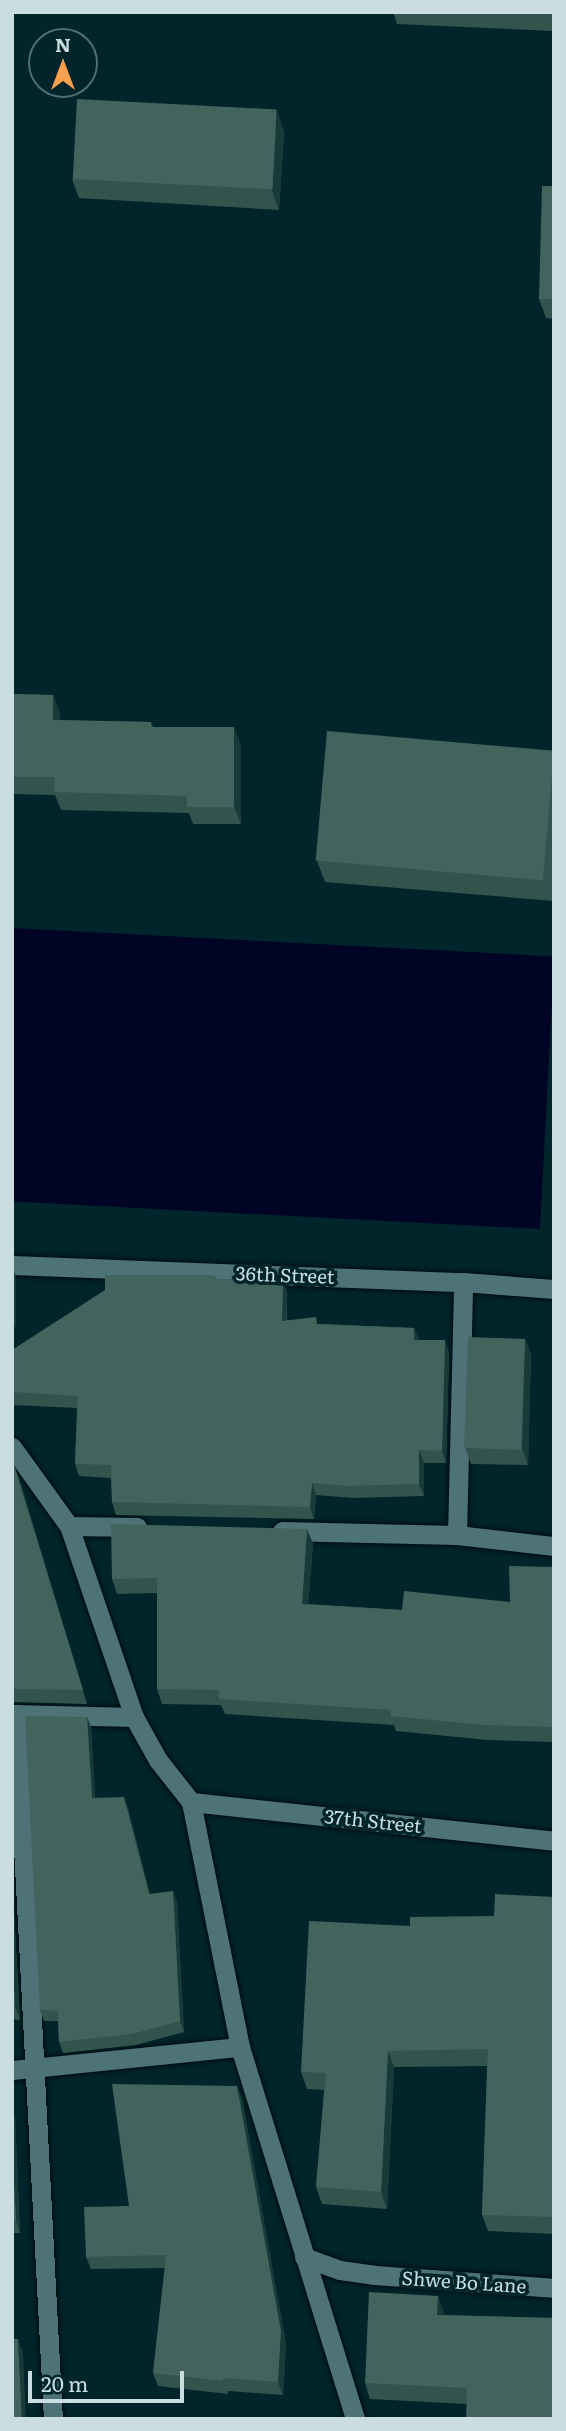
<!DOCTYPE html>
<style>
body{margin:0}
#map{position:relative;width:566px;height:2431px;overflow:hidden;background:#00252a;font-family:Literata,serif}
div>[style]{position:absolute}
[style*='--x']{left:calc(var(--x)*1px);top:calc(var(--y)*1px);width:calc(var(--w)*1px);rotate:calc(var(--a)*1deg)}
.water>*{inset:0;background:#010425;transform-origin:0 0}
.roads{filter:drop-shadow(0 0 2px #000c0f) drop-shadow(0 0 2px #000c0f)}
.minor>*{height:19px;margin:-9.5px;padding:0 9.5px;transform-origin:9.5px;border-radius:9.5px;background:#4d7277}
.wall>*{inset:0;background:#32544d}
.shaded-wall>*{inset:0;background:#173b38}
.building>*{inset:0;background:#43635d;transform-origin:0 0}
span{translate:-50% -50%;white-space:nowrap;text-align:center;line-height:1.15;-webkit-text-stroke:7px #00252a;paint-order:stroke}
.street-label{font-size:19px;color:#cadde0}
.frame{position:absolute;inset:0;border:14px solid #cadde0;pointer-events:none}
.north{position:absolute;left:28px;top:28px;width:70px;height:70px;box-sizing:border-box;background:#00252a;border:2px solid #516f73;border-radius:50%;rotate:0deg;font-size:19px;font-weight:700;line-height:28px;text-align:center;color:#cadde0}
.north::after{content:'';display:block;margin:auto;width:24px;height:32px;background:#fa9f4e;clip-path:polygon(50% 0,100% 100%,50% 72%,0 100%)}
.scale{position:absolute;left:28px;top:2371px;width:156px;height:32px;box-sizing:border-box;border:4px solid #cadde0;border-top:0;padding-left:9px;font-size:21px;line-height:24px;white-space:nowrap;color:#cadde0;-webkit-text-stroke:5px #00252a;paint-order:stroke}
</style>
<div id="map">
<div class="water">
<i style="left:12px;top:928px;width:543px;height:273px;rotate:3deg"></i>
</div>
<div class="roads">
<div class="minor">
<i style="--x:12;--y:1265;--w:451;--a:2.2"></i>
<i style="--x:463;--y:1282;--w:91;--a:4.4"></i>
<i style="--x:12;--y:1447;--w:97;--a:54.2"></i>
<i style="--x:69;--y:1526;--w:202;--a:71.2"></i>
<i style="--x:134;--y:1717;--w:49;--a:60.8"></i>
<i style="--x:158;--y:1760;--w:53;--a:51.8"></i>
<i style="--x:191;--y:1802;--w:250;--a:78.7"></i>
<i style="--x:240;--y:2047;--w:389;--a:72.8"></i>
<i style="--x:69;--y:1526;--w:68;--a:0.8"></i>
<i style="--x:282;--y:1531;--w:175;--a:1.3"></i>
<i style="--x:457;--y:1535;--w:98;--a:6.5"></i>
<i style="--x:457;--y:1535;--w:253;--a:-88.6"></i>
<i style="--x:12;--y:1714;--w:122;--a:1.4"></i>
<i style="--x:16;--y:1714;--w:706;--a:87"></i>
<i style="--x:191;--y:1802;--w:365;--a:6.1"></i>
<i style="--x:12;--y:2070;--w:229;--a:-5.8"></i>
<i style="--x:304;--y:2257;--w:38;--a:20"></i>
<i style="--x:340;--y:2270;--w:34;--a:8"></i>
<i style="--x:374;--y:2275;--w:180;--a:4.1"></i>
</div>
</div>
<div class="wall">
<i style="clip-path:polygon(393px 12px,554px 12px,554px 31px,397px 24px)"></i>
<i style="clip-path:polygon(284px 131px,279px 210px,79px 198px,72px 179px)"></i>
<i style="clip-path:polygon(554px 186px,554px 319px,546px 318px,539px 299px)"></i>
<i style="clip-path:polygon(12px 694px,53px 695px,60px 713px,60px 720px,151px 722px,153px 727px,241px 745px,241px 824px,193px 824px,189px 813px,61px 810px,55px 795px,12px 794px)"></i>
<i style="clip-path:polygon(554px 749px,554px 901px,325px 882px,317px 861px)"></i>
<i style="clip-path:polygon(214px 1275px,216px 1279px,283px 1281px,287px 1293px,287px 1320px,319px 1324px,414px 1328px,419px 1340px,449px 1353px,446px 1463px,424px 1463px,424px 1496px,353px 1498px,316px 1495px,314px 1519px,116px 1515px,112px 1502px,111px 1478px,79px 1476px,75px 1464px,77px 1408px,12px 1405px,12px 1350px)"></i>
<i style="clip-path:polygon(525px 1339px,531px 1354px,528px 1465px,471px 1464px,465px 1448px)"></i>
<i style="clip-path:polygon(12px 1462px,19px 1478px,87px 1704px,12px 1702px)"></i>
<i style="clip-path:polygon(307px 1529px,313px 1544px,308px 1604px,402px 1610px,510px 1602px,554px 1567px,554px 1742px,488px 1740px,396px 1731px,394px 1725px,225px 1714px,221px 1705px,162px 1704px,157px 1689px,157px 1593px,117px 1594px,112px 1579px)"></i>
<i style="clip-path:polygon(87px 1717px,91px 1728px,95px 1798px,128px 1808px,150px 1894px,177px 1902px,184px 2032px,136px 2045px,63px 2053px,59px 2042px,58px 2021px,44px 2021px,40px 2010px)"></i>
<i style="clip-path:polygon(12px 1876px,20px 2020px,12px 2019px)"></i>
<i style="clip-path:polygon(554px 1897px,554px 2234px,488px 2231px,482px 2215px,487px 2066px,394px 2067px,387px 2209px,322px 2204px,316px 2187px,324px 2090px,307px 2089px,301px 2072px,410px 1926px,494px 1916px)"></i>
<i style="clip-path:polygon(242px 2099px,286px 2344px,283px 2395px,228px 2391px,228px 2394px,158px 2386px,153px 2373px,165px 2268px,91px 2269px,86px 2257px,129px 2206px)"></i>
<i style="clip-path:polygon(12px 2110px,15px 2118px,20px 2233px,12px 2233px)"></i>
<i style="clip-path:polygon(444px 2312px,444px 2315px,554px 2318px,466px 2404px,370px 2399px,365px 2383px)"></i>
</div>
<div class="shaded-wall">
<i style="clip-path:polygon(277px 111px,284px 131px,279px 210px,272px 191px)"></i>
<i style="clip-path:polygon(53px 695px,60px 713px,60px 738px,53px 720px)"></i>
<i style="clip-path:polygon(234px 727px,241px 745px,241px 824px,234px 807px)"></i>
<i style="clip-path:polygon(13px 1268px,16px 1277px,16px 1329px,12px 1320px)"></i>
<i style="clip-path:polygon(283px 1281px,287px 1293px,286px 1333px,282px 1321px)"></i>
<i style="clip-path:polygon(414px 1328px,419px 1341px,414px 1340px)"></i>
<i style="clip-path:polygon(525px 1339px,531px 1354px,528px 1465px,522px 1449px)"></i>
<i style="clip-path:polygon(445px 1340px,449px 1353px,446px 1463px,442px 1451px)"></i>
<i style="clip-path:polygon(419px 1450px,424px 1463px,424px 1496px,419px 1484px)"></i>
<i style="clip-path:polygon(14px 1465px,19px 1478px,87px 1704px,83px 1690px)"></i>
<i style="clip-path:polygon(312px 1483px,316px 1495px,314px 1519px,310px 1507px)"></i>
<i style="clip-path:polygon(307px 1529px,313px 1544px,307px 1618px,302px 1604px)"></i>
<i style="clip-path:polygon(87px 1717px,91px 1728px,96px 1809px,92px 1798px)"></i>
<i style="clip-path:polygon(124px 1797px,128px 1808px,153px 1905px,149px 1894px)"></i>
<i style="clip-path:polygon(12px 1876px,20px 2020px,15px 2006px,12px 1955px)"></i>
<i style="clip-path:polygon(173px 1891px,177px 1902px,184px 2032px,180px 2021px)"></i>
<i style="clip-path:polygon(388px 2051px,394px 2067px,387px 2209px,381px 2192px)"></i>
<i style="clip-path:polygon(237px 2086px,242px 2099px,286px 2344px,283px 2395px,278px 2382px)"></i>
<i style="clip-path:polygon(12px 2110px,15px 2118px,20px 2233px,16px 2220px,12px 2146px)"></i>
<i style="clip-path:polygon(438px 2296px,444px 2312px,443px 2330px,437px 2315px)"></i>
<i style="clip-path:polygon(18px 2339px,23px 2352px,26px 2419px,22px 2419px)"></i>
</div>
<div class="building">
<i style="left:77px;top:99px;width:200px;height:80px;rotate:3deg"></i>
<i style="clip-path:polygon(542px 186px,554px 186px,554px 299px,539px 299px)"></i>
<i style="clip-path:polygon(12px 694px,53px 695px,53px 720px,151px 722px,151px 727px,234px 727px,234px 807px,187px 807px,187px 796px,54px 792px,55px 777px,12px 777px)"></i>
<i style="left:327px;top:731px;width:228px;height:130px;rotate:5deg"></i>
<i style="clip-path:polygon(12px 1268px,13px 1268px,12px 1316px)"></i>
<i style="clip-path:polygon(105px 1275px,214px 1275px,214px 1279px,283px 1281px,282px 1321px,316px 1317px,317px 1324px,414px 1328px,414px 1340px,445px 1340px,442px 1451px,419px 1450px,419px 1484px,348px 1486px,312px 1483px,310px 1507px,112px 1502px,111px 1465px,75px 1464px,78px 1396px,12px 1392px,12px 1350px,105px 1290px)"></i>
<i style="left:468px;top:1337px;width:57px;height:111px;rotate:2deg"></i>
<i style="clip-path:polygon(554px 1453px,554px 1488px,553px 1488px)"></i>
<i style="clip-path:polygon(12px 1462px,14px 1465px,83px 1690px,12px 1689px)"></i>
<i style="clip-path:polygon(111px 1524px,307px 1529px,302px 1604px,402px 1610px,404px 1591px,510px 1602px,509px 1566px,554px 1567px,554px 1727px,483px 1725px,391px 1716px,391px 1710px,219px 1699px,219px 1690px,157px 1689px,157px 1578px,112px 1579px)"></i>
<i style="clip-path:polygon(25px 1716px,87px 1717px,92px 1798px,124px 1797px,149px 1894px,173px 1891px,180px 2021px,132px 2034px,59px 2042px,58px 2011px,40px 2010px)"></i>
<i style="clip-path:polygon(495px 1894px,554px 1897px,554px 2217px,482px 2215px,488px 2049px,388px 2051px,381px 2192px,316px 2187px,326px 2073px,301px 2072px,309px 1921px,410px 1926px,410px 1917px,494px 1916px)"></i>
<i style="clip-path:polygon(12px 1955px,15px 2006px,12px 2006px)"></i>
<i style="clip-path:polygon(112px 2084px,237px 2086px,281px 2331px,278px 2382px,223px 2378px,223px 2381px,153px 2373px,166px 2255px,86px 2257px,84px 2207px,129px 2206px)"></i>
<i style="clip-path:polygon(12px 2146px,16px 2220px,12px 2220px)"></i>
<i style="clip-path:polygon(369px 2292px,438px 2296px,437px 2315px,554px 2318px,554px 2419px,466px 2419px,467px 2388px,365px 2383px)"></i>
<i style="clip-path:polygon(12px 2339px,18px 2339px,22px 2419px,12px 2419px)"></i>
</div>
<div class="street-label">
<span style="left:285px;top:1275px;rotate:2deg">36th Street</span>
<span style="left:373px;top:1821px;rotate:6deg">37th Street</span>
<span style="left:464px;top:2282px;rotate:4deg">Shwe Bo Lane</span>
</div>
<div class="frame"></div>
<div class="north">N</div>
<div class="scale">20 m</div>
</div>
